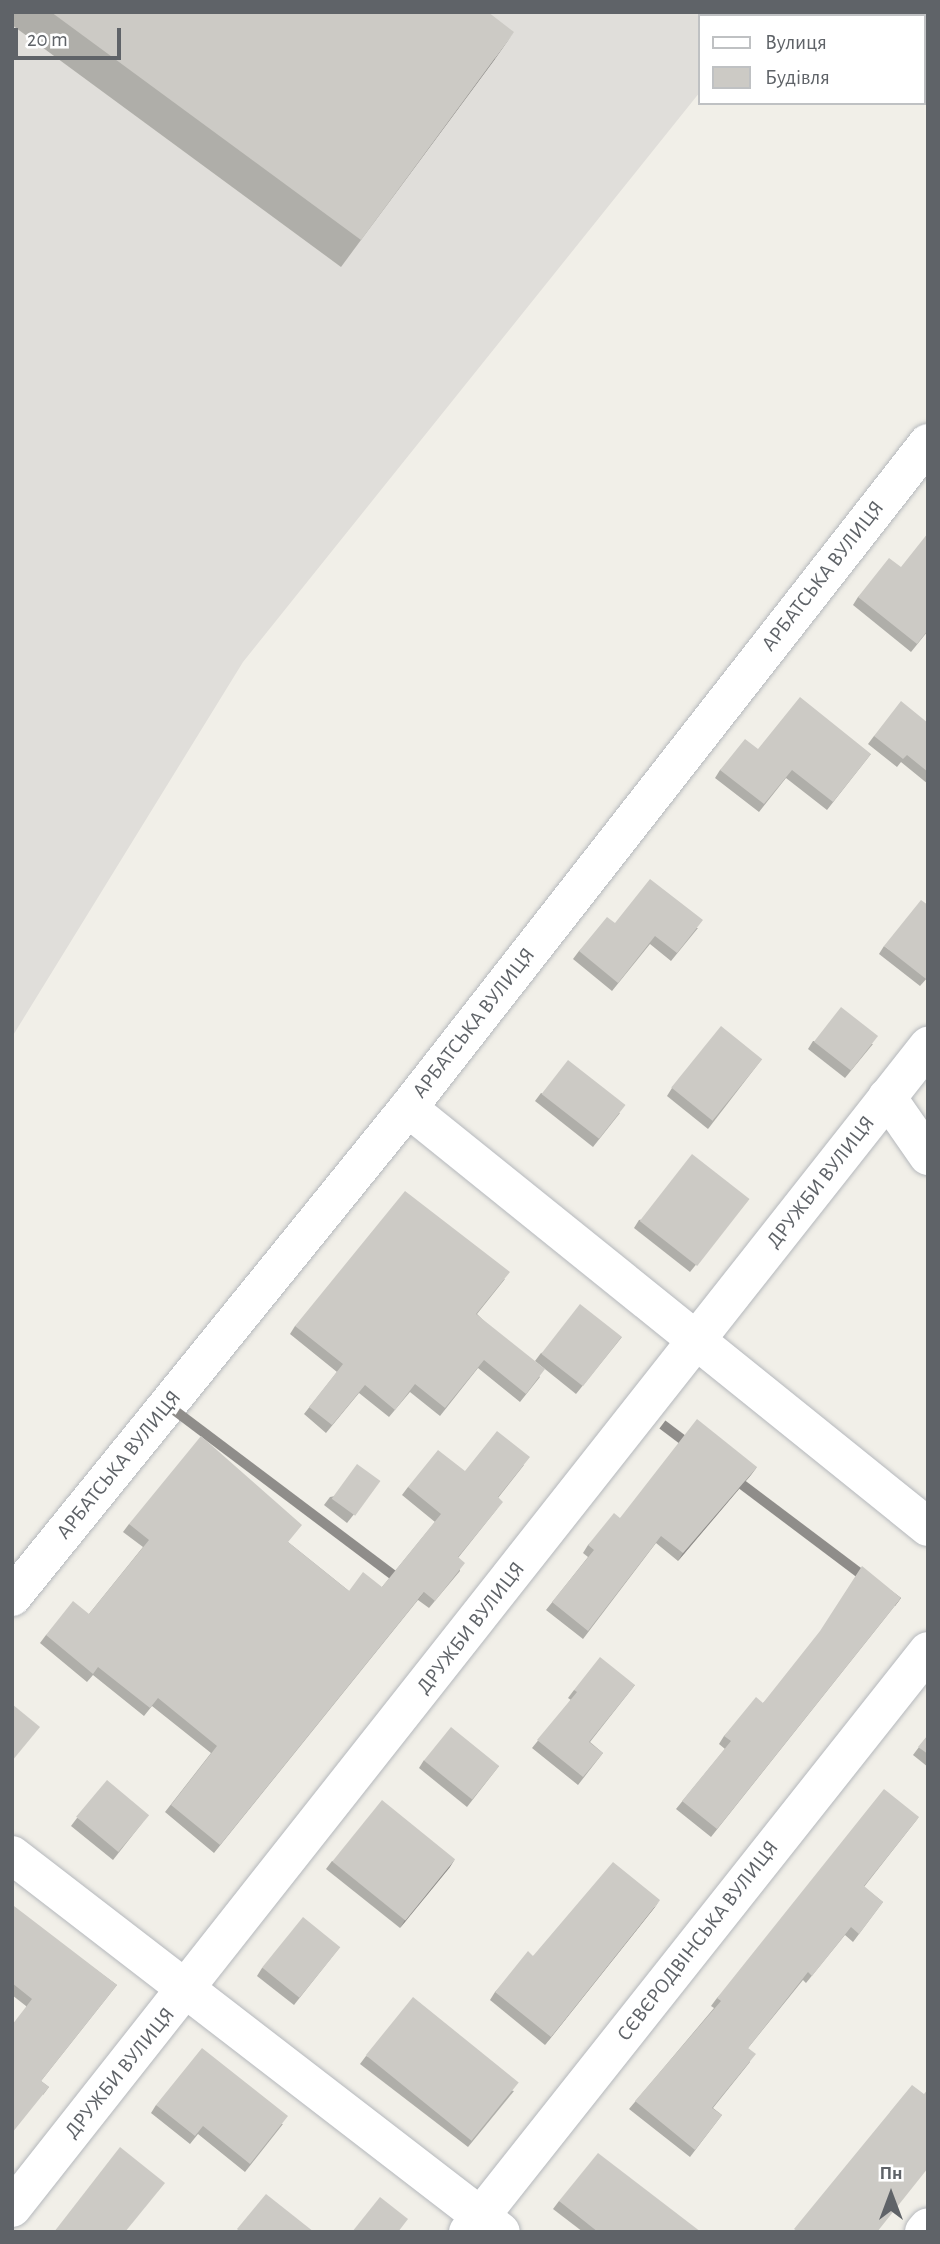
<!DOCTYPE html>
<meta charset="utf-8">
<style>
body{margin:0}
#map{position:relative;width:940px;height:2244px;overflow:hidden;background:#f1efe8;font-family:"Alegreya Sans",sans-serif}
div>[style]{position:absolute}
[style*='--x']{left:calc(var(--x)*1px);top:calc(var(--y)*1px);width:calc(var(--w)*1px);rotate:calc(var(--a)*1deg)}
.industrial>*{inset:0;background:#e0deda}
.roads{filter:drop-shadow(0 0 2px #b5b8bc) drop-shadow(0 0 2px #b5b8bc)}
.minor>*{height:38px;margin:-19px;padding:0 19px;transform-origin:19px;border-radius:19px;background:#fff}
.tertiary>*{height:38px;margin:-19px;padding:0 19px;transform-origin:19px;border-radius:19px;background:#fff}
.wall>*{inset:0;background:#afaea9}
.shaded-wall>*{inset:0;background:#8f8d8a;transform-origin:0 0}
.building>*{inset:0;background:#cccac5;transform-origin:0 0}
span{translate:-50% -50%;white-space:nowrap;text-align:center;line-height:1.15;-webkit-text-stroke:7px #fff;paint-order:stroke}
.street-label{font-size:21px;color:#5f6368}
.frame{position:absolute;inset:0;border:14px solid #5f6368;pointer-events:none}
.legend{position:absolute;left:698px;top:14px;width:228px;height:91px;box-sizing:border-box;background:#fff;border:2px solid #bfc1c3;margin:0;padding:9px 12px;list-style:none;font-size:21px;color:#5f6368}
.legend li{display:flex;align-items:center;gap:14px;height:35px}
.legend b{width:35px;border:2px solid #bfc1c3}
.north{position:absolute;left:856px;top:2160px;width:70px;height:70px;-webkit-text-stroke:5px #fff;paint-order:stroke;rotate:0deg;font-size:19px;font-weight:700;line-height:28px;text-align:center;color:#5f6368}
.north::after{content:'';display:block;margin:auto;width:24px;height:32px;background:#5f6368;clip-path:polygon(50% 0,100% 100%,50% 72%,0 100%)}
.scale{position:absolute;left:14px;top:28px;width:107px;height:32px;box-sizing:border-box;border:4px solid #5f6368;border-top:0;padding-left:9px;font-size:21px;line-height:24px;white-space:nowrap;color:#5f6368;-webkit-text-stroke:5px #fff;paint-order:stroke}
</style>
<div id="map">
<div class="industrial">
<i style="clip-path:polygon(12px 12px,764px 12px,700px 16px,700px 92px,243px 662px,12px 1037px)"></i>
</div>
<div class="roads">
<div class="minor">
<i style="--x:887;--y:1097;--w:72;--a:55.2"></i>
<i style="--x:408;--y:1108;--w:668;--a:38.86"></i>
<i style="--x:12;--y:1597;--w:629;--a:-51"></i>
<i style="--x:408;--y:1108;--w:844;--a:-51.98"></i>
<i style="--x:12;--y:1855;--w:617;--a:37.63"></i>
<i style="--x:12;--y:2208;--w:1480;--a:-51.75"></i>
<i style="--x:924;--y:2232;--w:6;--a:-51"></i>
</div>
<div class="tertiary">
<i style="--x:468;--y:2232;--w:741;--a:-51.63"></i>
</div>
</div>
<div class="wall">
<i style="clip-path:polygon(12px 12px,488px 12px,495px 59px,341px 267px,12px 25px)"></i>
<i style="clip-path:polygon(901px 567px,928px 631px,911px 652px,853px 605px,858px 597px)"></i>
<i style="clip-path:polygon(928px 723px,928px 784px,901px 762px,897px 767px,868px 744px,874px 736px)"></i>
<i style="clip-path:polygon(758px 749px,871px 754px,827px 810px,786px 778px,759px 812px,715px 778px,720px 770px)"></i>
<i style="clip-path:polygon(615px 923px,698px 928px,671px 961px,650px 944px,612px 991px,573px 959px,579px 951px)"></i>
<i style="clip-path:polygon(884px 946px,928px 977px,920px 986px,879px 954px)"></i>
<i style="clip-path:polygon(813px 1041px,873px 1044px,845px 1078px,808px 1049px)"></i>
<i style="clip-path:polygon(762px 1059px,708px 1129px,667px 1096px,672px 1088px)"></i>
<i style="clip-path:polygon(541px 1093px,620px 1113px,593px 1147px,535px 1101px)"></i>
<i style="clip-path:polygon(749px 1199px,690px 1272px,634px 1228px,639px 1220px)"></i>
<i style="clip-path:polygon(505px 1279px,477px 1314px,540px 1377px,520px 1402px,478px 1368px,440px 1416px,410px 1392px,389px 1417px,359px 1393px,326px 1433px,304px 1414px,337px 1372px,290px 1334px,295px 1326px)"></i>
<i style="clip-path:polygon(622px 1337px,576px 1394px,535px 1361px,541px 1353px)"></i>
<i style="clip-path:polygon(524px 1465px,498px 1498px,497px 1509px,458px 1558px,460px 1571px,429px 1608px,418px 1600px,214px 1853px,165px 1812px,211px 1753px,152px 1706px,144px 1716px,93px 1675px,87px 1682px,40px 1643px,46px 1635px,89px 1614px,143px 1547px,123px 1532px,129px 1524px,288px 1542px,349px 1591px,382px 1587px,435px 1522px,402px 1495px,408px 1487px,465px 1471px)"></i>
<i style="clip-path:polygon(757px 1467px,678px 1561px,656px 1543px,583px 1639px,546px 1610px,588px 1557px,583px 1553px,588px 1545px,620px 1518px)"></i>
<i style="clip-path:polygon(374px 1489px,347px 1523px,324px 1505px,330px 1497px)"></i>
<i style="clip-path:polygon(901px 1598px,711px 1837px,676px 1809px,725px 1749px,719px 1744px,724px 1736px,763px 1703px)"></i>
<i style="clip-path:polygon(635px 1685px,590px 1742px,603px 1753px,578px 1785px,532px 1748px,571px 1700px,568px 1698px,574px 1690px)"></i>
<i style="clip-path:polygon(928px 1735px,928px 1767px,913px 1755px)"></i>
<i style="clip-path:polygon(424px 1760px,499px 1766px,467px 1807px,419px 1768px)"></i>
<i style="clip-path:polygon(919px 1817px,864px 1887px,883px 1902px,853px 1942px,845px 1935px,806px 1983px,803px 1980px,748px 2048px,750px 2062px,713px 2108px,722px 2115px,690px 2157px,629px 2109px,714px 2008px,711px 2006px,717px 1998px)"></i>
<i style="clip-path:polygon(77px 1818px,143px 1822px,113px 1860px,71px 1826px)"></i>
<i style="clip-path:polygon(332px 1861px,450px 1867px,400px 1928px,326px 1869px)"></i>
<i style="clip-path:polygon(655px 1907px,545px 2045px,490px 2000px,495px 1992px,533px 1956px)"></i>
<i style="clip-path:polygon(12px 1908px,117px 1985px,41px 2081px,49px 2087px,43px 2095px,26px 2006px,12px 1995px)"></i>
<i style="clip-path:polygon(340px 1947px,294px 2005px,257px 1976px,262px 1968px)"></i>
<i style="clip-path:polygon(366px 2056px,514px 2091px,468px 2147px,360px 2064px)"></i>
<i style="clip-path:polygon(156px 2105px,283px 2124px,245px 2172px,198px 2134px,190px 2144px,151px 2113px)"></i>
<i style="clip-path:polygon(559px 2201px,701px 2232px,583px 2232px,553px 2209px)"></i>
</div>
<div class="shaded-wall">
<i style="clip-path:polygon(514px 32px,495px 59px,341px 267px,361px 240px)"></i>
<i style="clip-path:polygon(757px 1467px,751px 1475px,678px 1561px,683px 1553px)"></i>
<i style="left:424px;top:1592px;width:10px;height:325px;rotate:127deg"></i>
<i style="left:901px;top:1598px;width:10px;height:295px;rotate:127deg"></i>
<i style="clip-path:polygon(455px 1859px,450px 1867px,400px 1928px,405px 1920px)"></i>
<i style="clip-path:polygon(660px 1900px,655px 1907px,545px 2045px,551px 2037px)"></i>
</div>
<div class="building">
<i style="clip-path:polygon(51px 12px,488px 12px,514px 32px,361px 240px)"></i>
<i style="clip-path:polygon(928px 533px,928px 630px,917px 644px,858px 597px,889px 558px,901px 567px)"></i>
<i style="clip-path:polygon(800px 697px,871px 754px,833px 802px,792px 770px,764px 804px,720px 770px,745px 739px,758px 749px)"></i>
<i style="clip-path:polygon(901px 701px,928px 723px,928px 772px,907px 755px,903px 759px,874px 736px)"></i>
<i style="clip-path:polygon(650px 879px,703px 920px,677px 953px,655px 936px,618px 983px,579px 951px,607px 917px,615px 923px)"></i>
<i style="clip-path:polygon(921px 900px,928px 905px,928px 976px,926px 979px,884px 946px)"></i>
<i style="left:841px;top:1007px;width:47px;height:44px;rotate:38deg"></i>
<i style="left:721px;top:1026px;width:53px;height:79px;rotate:39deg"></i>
<i style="left:568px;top:1060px;width:73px;height:43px;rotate:38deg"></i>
<i style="left:692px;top:1154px;width:73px;height:85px;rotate:38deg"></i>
<i style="clip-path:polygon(405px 1191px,510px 1272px,476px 1314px,545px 1369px,526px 1394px,484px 1360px,445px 1408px,415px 1384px,395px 1410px,365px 1385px,332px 1425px,309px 1407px,343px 1364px,295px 1326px)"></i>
<i style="left:580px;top:1304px;width:53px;height:63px;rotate:38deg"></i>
<i style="clip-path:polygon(697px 1419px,757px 1467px,683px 1553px,661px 1536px,588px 1631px,552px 1602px,594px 1550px,588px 1545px,614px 1513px,620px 1518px)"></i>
<i style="clip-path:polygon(497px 1431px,530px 1457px,498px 1497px,503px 1502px,458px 1557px,465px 1563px,435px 1601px,424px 1592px,220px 1845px,171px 1805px,217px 1746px,158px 1698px,150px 1708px,98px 1667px,93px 1674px,46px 1635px,73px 1601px,89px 1614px,149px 1540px,129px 1524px,201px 1436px,302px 1525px,288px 1542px,349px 1591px,363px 1572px,382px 1587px,441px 1514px,408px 1487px,438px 1450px,465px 1471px)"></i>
<i style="left:357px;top:1464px;width:29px;height:43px;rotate:36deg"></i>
<i style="clip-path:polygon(862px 1566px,901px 1598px,717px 1829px,682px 1801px,731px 1741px,724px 1736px,756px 1697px,763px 1703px,820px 1631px)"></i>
<i style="clip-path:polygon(600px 1657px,635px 1685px,589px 1742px,603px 1753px,583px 1777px,537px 1740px,577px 1692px,574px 1690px)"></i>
<i style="clip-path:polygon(12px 1704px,40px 1727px,12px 1761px)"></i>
<i style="left:451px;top:1727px;width:62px;height:43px;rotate:39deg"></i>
<i style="clip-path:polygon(928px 1735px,928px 1754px,918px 1747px)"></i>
<i style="left:107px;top:1780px;width:55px;height:48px;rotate:40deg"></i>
<i style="clip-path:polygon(884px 1789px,919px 1817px,864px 1886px,883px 1902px,859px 1934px,851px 1927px,812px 1976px,808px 1972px,748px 2048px,756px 2054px,712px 2108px,722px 2115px,695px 2150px,635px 2101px,721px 2001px,717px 1998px)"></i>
<i style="left:382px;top:1800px;width:94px;height:79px;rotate:39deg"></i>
<i style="clip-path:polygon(613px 1862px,660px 1900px,551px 2037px,495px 1992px,528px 1951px,533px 1956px)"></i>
<i style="clip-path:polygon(14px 1906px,117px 1985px,41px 2081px,49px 2087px,12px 2133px,12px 2025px,32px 1999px,12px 1983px,12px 1908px)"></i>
<i style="left:303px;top:1917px;width:48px;height:65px;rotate:39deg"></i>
<i style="left:413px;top:1997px;width:136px;height:75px;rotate:39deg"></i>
<i style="clip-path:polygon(202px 2048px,288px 2116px,250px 2164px,203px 2126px,195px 2136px,156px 2105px)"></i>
<i style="clip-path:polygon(912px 2085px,924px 2094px,928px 2089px,928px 2168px,877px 2232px,798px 2232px,794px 2229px)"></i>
<i style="clip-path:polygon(120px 2147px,165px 2183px,125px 2232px,54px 2232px)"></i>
<i style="clip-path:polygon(598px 2153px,701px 2232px,598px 2232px,559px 2201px)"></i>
<i style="clip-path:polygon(266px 2194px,314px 2232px,240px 2232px,237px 2229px)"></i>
<i style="clip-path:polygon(380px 2197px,408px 2219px,398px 2232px,352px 2232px)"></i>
</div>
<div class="street-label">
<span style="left:823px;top:576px;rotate:-52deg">АРБАТСЬКА ВУЛИЦЯ</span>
<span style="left:474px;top:1023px;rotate:-52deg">АРБАТСЬКА ВУЛИЦЯ</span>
<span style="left:821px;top:1182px;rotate:-52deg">ДРУЖБИ ВУЛИЦЯ</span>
<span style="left:119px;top:1465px;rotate:-51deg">АРБАТСЬКА ВУЛИЦЯ</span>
<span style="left:471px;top:1628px;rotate:-52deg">ДРУЖБИ ВУЛИЦЯ</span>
<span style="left:698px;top:1941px;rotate:-52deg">СЄВЄРОДВІНСЬКА ВУЛИЦЯ</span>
<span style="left:120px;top:2073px;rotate:-51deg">ДРУЖБИ ВУЛИЦЯ</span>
</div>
<div class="frame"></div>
<ul class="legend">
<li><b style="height:9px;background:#fff"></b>Вулиця</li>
<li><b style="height:19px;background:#cccac5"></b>Будівля</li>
</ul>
<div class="north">Пн</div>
<div class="scale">20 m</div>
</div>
